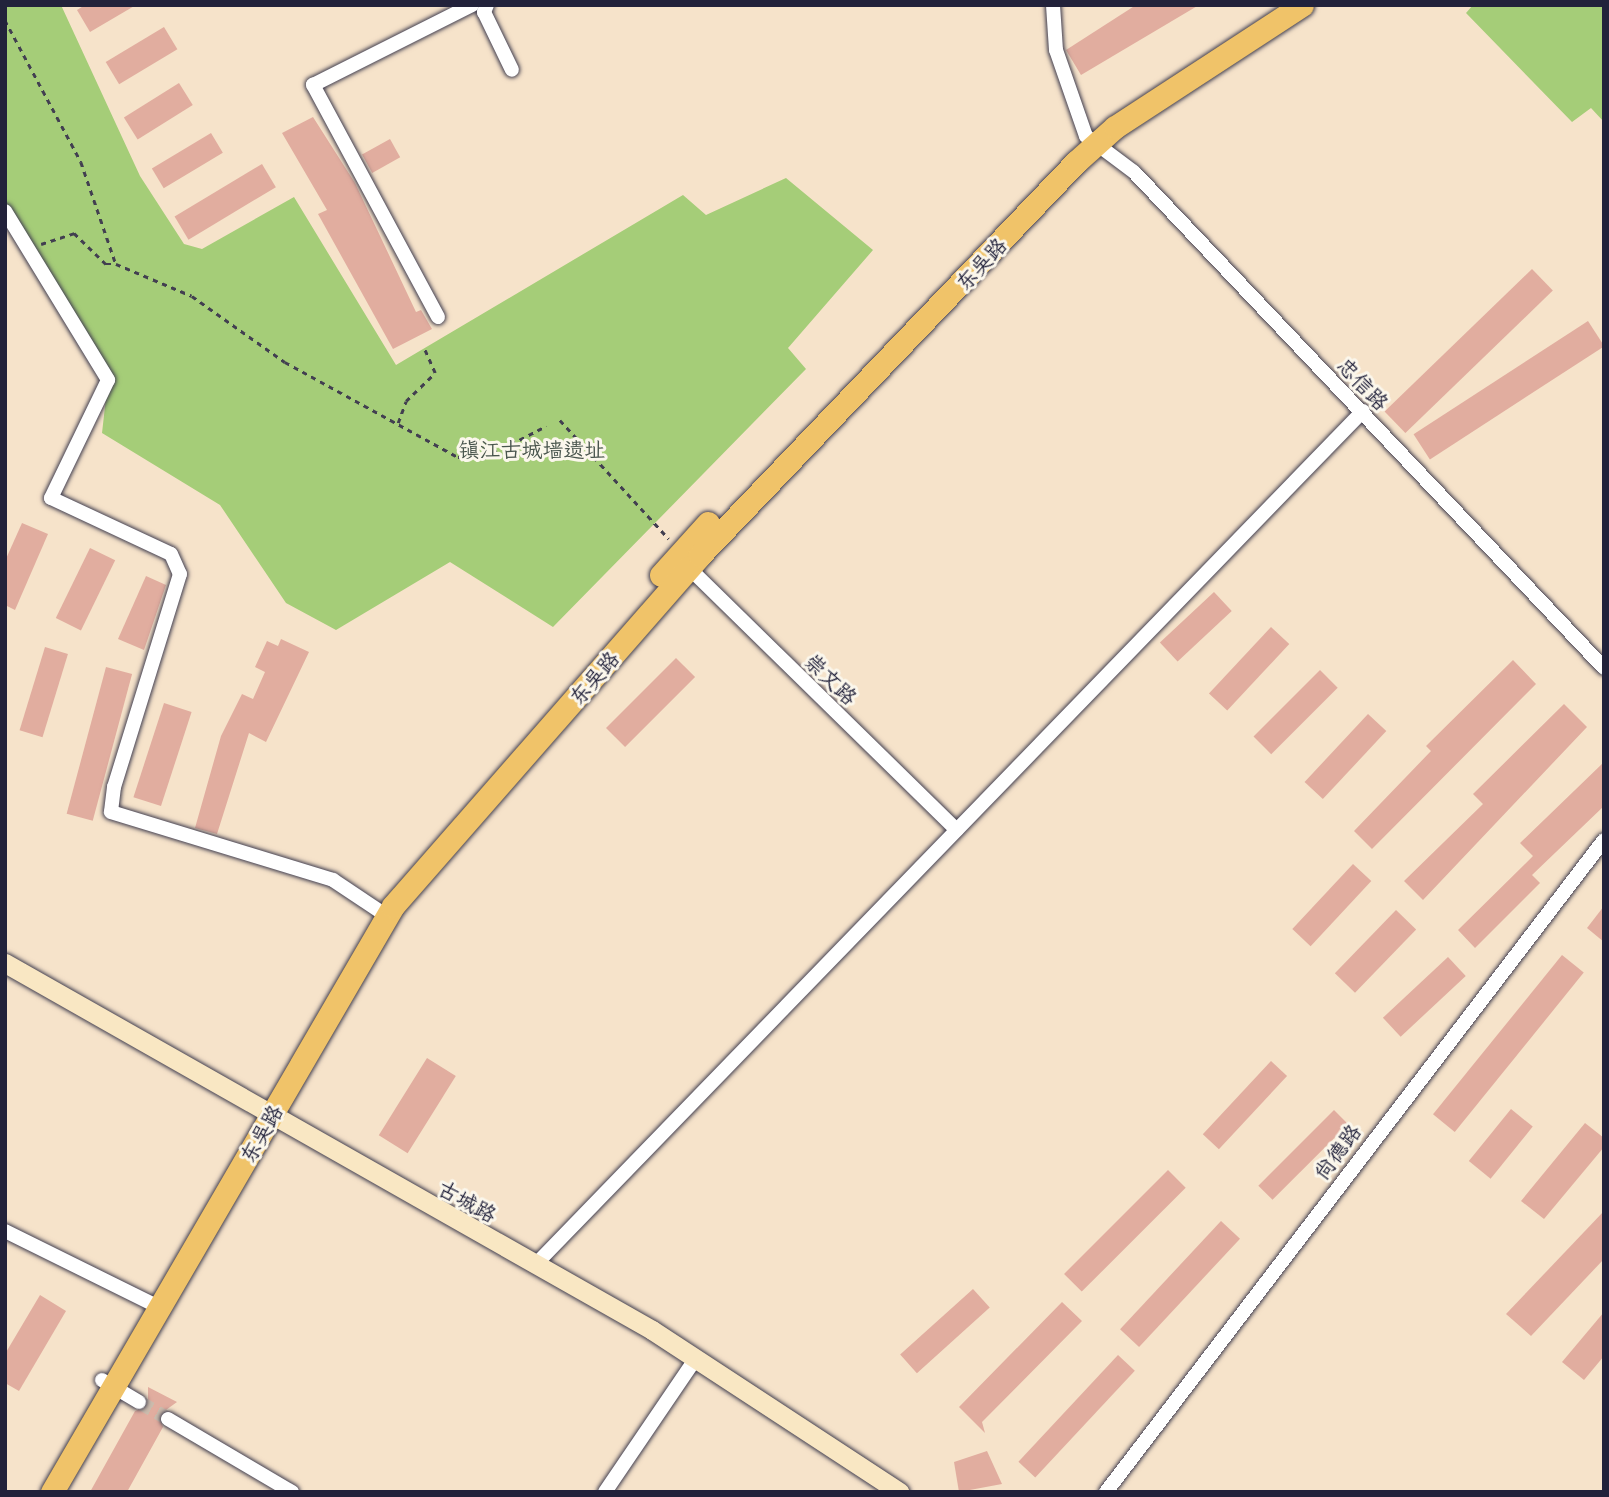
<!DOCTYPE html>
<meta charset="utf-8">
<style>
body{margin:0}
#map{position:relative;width:1609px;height:1497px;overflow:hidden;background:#f6e3ca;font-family:"Playpen Sans","LXGW WenKai TC",sans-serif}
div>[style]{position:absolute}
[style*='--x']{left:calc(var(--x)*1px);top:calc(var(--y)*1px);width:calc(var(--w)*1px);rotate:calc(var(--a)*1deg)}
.green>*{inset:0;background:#a5cd78}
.building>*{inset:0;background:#e1ad9f;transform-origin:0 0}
.street-tunnel>*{height:14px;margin-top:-7px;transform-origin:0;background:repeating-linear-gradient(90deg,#ccbcad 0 14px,transparent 0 21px)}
.path>*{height:2.5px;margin-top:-1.25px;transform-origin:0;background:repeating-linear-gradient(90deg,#423f50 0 5px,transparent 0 10px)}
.roads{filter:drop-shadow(0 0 2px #423f50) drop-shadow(0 0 2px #423f50)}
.street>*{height:14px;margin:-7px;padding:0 7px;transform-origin:7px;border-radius:7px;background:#fff}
.secondary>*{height:19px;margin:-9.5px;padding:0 9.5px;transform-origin:9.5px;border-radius:9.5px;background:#f9e7c3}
.primary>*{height:23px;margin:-11.5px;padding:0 11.5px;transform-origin:11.5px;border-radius:11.5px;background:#f0c369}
span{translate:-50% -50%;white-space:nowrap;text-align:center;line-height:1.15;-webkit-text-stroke:6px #fbf7ec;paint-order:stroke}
.street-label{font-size:21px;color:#22223b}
.park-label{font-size:21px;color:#49554d}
.frame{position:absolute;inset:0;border:7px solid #22223b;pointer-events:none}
</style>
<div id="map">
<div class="green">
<i style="clip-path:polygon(5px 5px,61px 5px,140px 176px,184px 244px,202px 249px,294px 197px,396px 365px,683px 195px,706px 215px,786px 178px,873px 250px,788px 348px,806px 369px,553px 627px,450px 562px,336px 630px,286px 603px,220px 505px,102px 433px,108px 380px,5px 211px)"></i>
<i style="clip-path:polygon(1473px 5px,1604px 5px,1604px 122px,1591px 108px,1572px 122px,1466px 13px)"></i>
</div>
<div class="building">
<i style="clip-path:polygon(85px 5px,136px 5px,90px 32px,77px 10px)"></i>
<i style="clip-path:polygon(1136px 5px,1199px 5px,1081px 75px,1066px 50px)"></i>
<i style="left:164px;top:27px;width:26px;height:68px;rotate:59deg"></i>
<i style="left:179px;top:83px;width:26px;height:65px;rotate:58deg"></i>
<i style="clip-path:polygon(313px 117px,355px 183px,416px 312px,421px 310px,432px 329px,393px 349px,318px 214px,327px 210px,282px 133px)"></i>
<i style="left:211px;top:133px;width:23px;height:69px;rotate:59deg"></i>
<i style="left:390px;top:139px;width:21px;height:32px;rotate:61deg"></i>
<i style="left:262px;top:164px;width:27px;height:102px;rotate:59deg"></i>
<i style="left:1532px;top:269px;width:30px;height:205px;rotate:46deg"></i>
<i style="left:1588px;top:321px;width:30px;height:208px;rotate:57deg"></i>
<i style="clip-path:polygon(22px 523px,48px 534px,15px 610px,5px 605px,5px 561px)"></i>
<i style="left:90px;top:548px;width:28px;height:78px;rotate:26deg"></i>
<i style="clip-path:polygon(146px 576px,166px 585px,144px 650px,118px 639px)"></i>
<i style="left:1214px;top:592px;width:26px;height:74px;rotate:47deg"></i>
<i style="left:1271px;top:627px;width:25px;height:91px;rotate:43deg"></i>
<i style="clip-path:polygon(281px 639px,309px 652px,266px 742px,249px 733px,217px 834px,195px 828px,221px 736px,242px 694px,253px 699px,265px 672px,255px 667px,267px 641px,278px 646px)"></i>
<i style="left:45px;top:647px;width:24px;height:87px;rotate:17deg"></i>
<i style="left:676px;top:658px;width:27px;height:99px;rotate:45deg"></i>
<i style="clip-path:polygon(1513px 660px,1536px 684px,1372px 849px,1354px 831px,1431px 751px,1426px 746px)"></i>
<i style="left:106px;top:667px;width:27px;height:152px;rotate:15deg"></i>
<i style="left:1320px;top:670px;width:25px;height:94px;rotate:45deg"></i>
<i style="left:164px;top:703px;width:29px;height:99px;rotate:18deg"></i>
<i style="clip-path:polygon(1564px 704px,1587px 727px,1423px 900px,1404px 881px,1483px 804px,1473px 794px)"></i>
<i style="left:1368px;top:714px;width:25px;height:93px;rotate:43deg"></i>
<i style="clip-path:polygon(1604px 762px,1604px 806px,1532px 875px,1540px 883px,1475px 948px,1458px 930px,1533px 856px,1520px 843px)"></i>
<i style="left:1353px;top:864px;width:25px;height:89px;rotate:43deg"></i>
<i style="clip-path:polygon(1604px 906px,1604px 942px,1587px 928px)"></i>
<i style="left:1396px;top:910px;width:28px;height:88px;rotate:44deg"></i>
<i style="left:1562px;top:955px;width:28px;height:205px;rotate:39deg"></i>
<i style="left:1448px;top:957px;width:26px;height:89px;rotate:47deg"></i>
<i style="left:427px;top:1058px;width:34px;height:91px;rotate:32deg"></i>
<i style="left:1271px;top:1061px;width:22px;height:100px;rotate:43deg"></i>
<i style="left:1511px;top:1109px;width:28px;height:67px;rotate:39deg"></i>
<i style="left:1334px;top:1110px;width:20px;height:107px;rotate:45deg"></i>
<i style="clip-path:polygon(1585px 1123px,1604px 1138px,1604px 1147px,1544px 1219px,1521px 1201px)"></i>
<i style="left:1168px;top:1170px;width:25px;height:147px;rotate:45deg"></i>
<i style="clip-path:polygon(1604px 1211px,1604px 1259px,1531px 1336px,1506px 1314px)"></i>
<i style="left:1221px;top:1221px;width:26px;height:148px;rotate:43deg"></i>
<i style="left:973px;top:1289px;width:25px;height:98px;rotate:48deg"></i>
<i style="clip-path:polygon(40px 1295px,66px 1311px,19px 1391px,5px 1383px,5px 1354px)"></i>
<i style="clip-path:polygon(1062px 1302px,1082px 1321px,982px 1422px,985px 1433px,959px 1407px)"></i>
<i style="clip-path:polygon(1604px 1312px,1604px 1356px,1584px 1380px,1562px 1362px)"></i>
<i style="left:1118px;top:1355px;width:23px;height:146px;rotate:43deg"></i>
<i style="clip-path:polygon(148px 1387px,177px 1402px,159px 1415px,163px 1427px,127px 1492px,90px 1492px,135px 1411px,148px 1406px)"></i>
<i style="clip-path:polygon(987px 1451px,1002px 1484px,959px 1492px,954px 1462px)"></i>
</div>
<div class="street-tunnel">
<i style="--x:139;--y:1402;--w:34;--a:30"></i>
</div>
<div class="path">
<i style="--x:5;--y:20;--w:161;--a:61.8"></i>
<i style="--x:81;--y:162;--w:108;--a:71.1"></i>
<i style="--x:116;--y:264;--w:82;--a:22.8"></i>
<i style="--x:192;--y:296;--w:114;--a:35.4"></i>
<i style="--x:285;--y:362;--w:197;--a:28.8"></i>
<i style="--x:458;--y:457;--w:26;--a:2"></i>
<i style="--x:484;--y:458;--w:70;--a:-27.3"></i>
<i style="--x:41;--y:244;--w:35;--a:-18"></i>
<i style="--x:74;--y:233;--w:45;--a:44.1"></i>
<i style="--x:106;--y:264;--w:10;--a:0"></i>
<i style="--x:560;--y:420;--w:161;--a:47.5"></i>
<i style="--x:398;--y:423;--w:23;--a:-70"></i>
<i style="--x:406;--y:401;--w:40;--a:-44"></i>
<i style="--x:435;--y:373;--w:27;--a:-114"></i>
</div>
<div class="roads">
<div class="street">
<i style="--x:487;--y:5;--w:8;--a:113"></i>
<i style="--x:484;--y:12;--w:64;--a:64.2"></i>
<i style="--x:1053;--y:5;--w:45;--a:86.2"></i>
<i style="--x:1056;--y:50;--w:91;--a:70.8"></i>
<i style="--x:1086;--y:136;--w:60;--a:36.9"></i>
<i style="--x:1134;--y:172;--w:683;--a:46.54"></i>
<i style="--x:5;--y:211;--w:198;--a:58.6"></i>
<i style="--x:108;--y:380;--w:131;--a:115.8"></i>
<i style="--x:51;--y:498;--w:132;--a:25"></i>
<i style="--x:171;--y:554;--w:22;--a:66"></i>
<i style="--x:180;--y:574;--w:223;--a:107.2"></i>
<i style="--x:114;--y:787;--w:25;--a:97"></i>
<i style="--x:111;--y:812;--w:232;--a:17"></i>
<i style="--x:333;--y:880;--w:65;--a:33.7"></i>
<i style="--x:438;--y:317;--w:264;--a:-118.3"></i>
<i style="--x:313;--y:85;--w:178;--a:-26.7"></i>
<i style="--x:683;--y:562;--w:383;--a:44.4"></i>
<i style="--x:5;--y:1231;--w:172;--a:26.3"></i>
<i style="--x:536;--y:1264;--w:1188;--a:-45.89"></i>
<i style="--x:102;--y:1380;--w:43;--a:30.7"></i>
<i style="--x:168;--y:1419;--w:144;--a:30.5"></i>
<i style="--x:605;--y:1492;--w:162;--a:-55.8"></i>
<i style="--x:1106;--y:1492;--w:820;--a:-52.63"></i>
</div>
<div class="secondary">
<i style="--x:5;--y:963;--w:744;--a:29.56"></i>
<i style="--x:652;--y:1330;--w:296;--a:33.2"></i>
</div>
<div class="primary">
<i style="--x:661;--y:575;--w:70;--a:-47.9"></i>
<i style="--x:52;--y:1492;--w:678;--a:-59.8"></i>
<i style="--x:393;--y:906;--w:466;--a:-48.8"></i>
<i style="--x:700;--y:555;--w:544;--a:-46.27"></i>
<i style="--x:1076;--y:162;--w:52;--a:-41.9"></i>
<i style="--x:1115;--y:127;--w:223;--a:-33.1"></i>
</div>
</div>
<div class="street-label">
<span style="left:980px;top:263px;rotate:-47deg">东吴路</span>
<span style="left:1364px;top:383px;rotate:46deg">忠信路</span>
<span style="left:593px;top:677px;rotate:-49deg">东吴路</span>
<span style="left:832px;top:678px;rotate:44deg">崇文路</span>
<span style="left:260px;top:1133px;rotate:-60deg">东吴路</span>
<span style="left:1336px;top:1151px;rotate:-53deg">尚德路</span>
<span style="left:468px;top:1200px;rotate:29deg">古城路</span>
</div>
<div class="park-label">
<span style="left:532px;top:448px">镇江古城墙遗址</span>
</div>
<div class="frame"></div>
</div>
